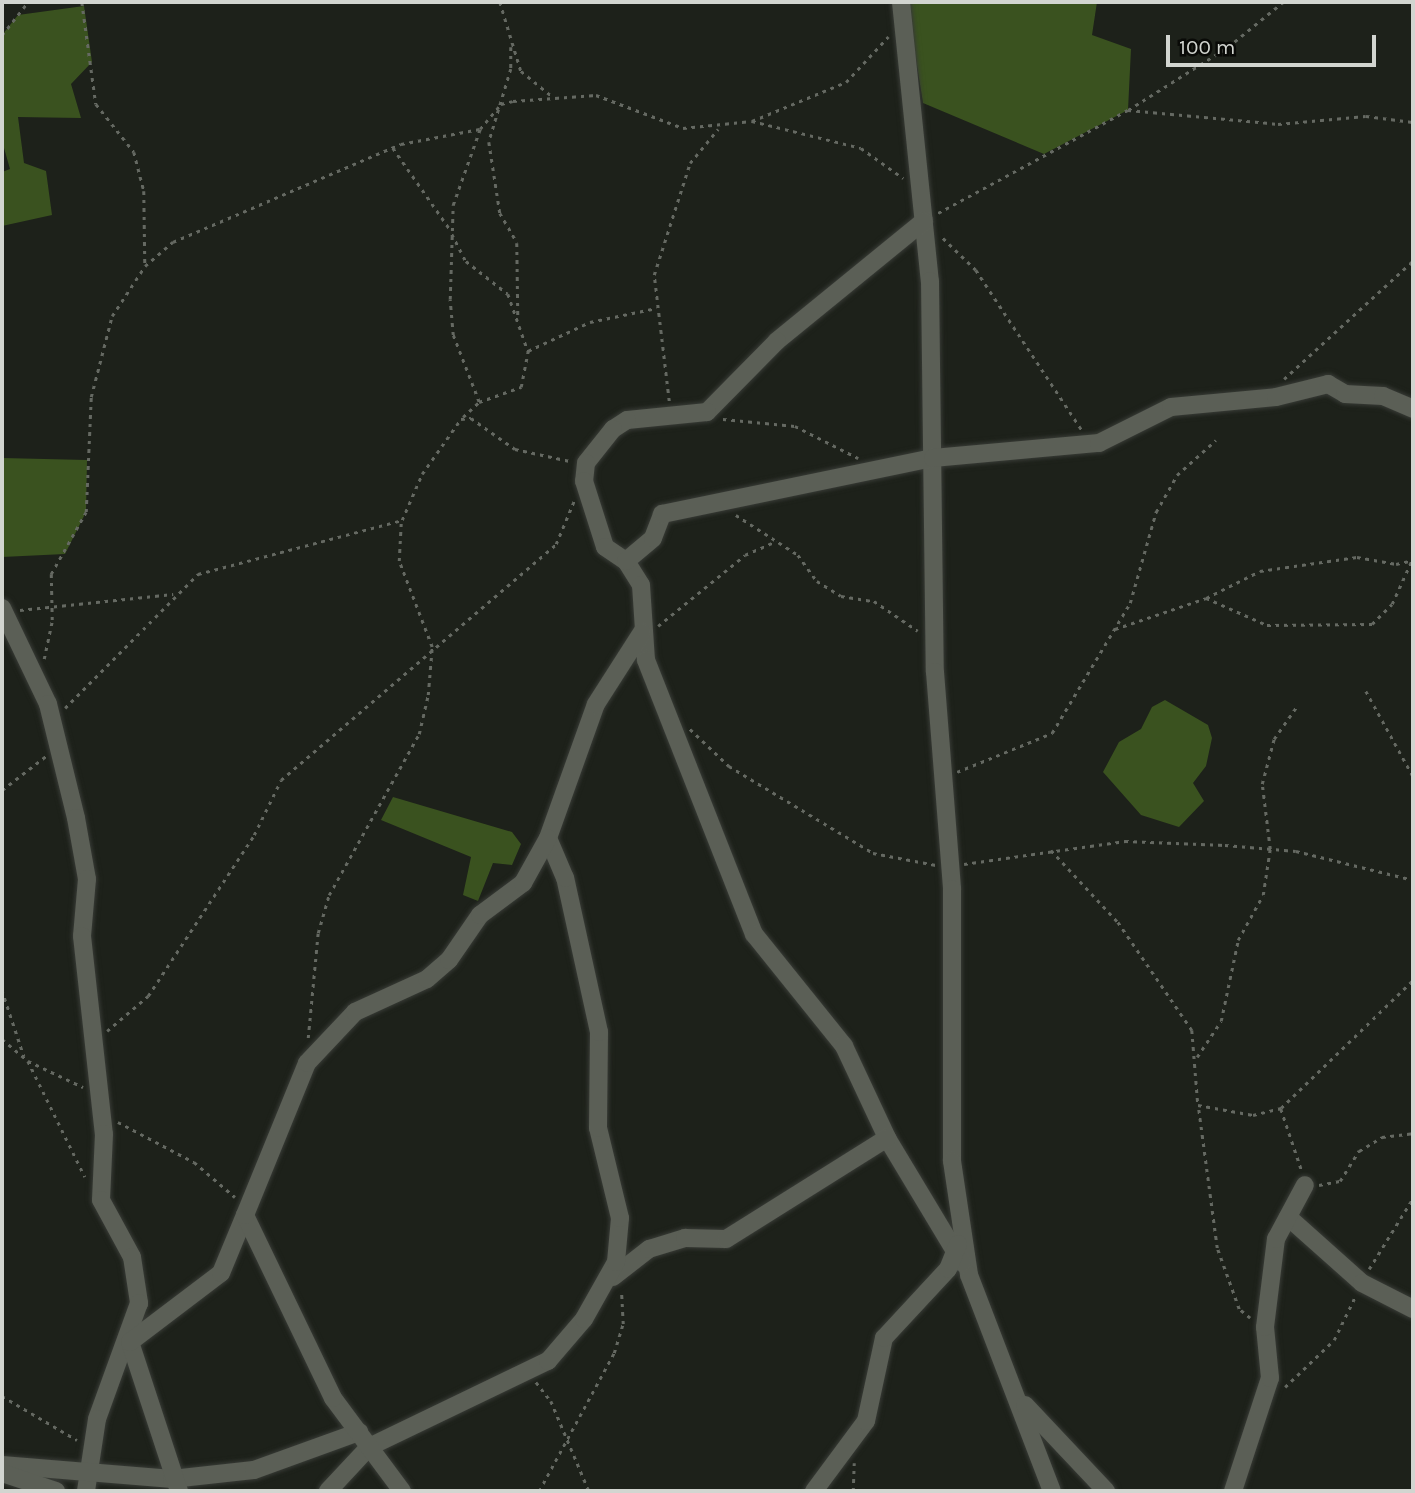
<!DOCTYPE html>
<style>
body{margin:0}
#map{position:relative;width:1415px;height:1493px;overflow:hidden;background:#1d211a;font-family:Karla,sans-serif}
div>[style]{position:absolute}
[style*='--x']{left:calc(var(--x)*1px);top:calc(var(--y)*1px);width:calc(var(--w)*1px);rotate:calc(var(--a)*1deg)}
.forest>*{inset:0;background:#3a521f}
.path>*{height:2.5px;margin-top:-1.25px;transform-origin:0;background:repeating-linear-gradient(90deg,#656962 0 3.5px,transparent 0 8.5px)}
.roads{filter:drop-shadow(0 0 2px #383b36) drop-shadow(0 0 2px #383b36)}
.minor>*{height:18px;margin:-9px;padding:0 9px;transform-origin:9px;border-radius:9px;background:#5b5f56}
span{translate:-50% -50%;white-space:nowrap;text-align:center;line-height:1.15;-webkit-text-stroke:7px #090a07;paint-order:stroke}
.frame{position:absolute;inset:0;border:4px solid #d2d5d0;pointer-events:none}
.scale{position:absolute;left:1166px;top:35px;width:210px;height:32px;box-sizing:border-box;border:4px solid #d2d5d0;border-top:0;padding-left:9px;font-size:21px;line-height:24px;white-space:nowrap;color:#d2d5d0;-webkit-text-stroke:5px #090a07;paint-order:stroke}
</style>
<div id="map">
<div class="forest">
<i style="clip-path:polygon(907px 2px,1097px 2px,1092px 35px,1131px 49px,1128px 110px,1044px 154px,923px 103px)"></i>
<i style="clip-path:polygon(84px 6px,92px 62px,71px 84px,81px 118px,18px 117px,24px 163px,46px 171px,52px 215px,2px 226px,2px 172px,10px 169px,2px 141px,2px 35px,18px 15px)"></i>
<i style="clip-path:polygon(2px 458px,87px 460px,86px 512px,65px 554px,2px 557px)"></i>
<i style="clip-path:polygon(1165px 700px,1208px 725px,1212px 738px,1206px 766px,1193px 783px,1204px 801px,1179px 827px,1141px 815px,1103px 772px,1119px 742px,1141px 729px,1152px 707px)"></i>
<i style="clip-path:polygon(393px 797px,512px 832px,521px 844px,512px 865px,493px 863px,478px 901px,463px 895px,471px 857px,381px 820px)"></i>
</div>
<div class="path">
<i style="--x:82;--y:2;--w:103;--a:82.2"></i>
<i style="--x:96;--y:104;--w:61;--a:51.6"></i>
<i style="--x:134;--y:152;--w:40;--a:75.6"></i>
<i style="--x:144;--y:191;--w:75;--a:89.2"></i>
<i style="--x:500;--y:2;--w:72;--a:73.1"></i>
<i style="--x:521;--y:71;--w:41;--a:39.1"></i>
<i style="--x:2;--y:35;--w:42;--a:-51.8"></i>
<i style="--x:511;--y:47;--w:22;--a:90"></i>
<i style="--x:511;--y:69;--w:76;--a:106.8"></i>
<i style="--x:489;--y:142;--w:72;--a:81.2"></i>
<i style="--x:500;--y:213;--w:34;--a:60"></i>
<i style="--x:517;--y:243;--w:73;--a:89.2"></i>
<i style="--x:1128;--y:110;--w:151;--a:5.3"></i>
<i style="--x:1278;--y:124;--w:88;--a:-5.2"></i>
<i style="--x:1366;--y:116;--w:47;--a:7.3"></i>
<i style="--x:752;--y:121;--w:112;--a:13.9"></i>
<i style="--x:861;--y:148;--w:52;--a:35.5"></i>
<i style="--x:393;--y:148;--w:98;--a:55"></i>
<i style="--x:938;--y:213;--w:216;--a:-28.5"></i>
<i style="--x:1128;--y:110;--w:118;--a:-32.2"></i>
<i style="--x:1228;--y:47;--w:71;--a:-39.3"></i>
<i style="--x:452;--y:234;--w:30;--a:63"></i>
<i style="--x:466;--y:261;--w:53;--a:38.2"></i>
<i style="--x:508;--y:294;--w:60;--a:70.7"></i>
<i style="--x:943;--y:238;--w:46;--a:44.1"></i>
<i style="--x:976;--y:270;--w:192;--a:56.5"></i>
<i style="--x:1284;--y:379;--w:175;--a:-42.5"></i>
<i style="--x:669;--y:401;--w:127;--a:-96.8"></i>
<i style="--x:654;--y:275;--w:118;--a:-72.2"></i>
<i style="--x:690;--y:163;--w:44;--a:-50.5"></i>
<i style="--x:479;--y:402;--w:72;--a:-111.2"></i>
<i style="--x:453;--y:335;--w:36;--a:-95"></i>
<i style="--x:450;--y:299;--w:94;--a:-88.2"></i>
<i style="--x:453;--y:205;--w:81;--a:-70.4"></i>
<i style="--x:463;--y:417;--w:22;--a:-43"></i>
<i style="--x:479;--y:402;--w:45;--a:-19.7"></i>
<i style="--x:521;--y:387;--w:37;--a:-79"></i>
<i style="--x:528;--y:351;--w:68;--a:-25.1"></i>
<i style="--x:590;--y:322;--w:68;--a:-11.8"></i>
<i style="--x:723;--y:419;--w:72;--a:5.6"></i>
<i style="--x:795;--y:426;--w:71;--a:26.9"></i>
<i style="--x:736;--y:515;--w:74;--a:32.8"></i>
<i style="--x:798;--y:555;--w:32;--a:54"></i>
<i style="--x:817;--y:581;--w:28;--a:32"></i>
<i style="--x:841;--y:596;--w:33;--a:9"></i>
<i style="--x:874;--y:601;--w:53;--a:34.3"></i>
<i style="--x:1206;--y:598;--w:67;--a:23.9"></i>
<i style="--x:1267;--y:625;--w:105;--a:-0.5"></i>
<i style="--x:1372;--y:624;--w:28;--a:-45"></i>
<i style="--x:1392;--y:604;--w:48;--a:-65.6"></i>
<i style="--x:20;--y:610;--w:154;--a:-6"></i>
<i style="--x:658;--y:626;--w:112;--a:-39.2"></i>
<i style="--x:745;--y:555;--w:34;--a:-24"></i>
<i style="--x:1115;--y:629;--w:96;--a:-18.8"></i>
<i style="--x:1206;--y:598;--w:60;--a:-26.6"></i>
<i style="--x:1260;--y:571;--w:98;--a:-8.2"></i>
<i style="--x:1357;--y:557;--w:40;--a:10"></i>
<i style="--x:1396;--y:564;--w:17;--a:-13"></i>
<i style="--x:44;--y:659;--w:40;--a:-78"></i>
<i style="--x:52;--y:620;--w:46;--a:-91.2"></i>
<i style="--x:51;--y:574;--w:71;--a:-60.6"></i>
<i style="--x:86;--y:512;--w:115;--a:-87.5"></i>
<i style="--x:91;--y:397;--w:84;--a:-75.5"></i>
<i style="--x:112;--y:316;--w:60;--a:-56.6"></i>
<i style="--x:145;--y:266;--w:37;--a:-41"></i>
<i style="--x:173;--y:242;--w:248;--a:-23.3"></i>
<i style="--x:401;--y:144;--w:80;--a:-10.8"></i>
<i style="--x:480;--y:129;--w:33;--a:-50"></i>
<i style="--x:501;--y:104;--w:12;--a:-14"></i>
<i style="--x:513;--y:101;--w:83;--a:-4.1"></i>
<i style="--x:596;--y:95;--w:93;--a:20.8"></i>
<i style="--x:683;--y:128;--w:69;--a:-5.8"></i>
<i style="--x:752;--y:121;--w:102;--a:-22.5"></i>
<i style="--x:846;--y:82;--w:62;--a:-47"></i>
<i style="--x:1366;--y:691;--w:97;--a:61.1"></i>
<i style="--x:65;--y:708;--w:189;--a:-45.2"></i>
<i style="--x:198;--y:574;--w:211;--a:-14.8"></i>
<i style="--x:402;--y:520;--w:50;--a:-66.5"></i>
<i style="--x:422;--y:474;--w:67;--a:-54.7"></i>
<i style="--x:461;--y:419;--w:10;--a:-6"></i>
<i style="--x:471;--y:418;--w:54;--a:35.2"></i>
<i style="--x:515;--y:449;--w:56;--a:12.3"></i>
<i style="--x:690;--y:729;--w:54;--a:43.5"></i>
<i style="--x:729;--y:766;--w:168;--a:31.1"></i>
<i style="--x:873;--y:853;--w:64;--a:10.8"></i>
<i style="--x:957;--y:772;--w:103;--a:-22.3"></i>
<i style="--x:1052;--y:733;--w:152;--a:-59"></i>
<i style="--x:1130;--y:603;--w:95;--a:-74.1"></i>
<i style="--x:1156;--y:512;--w:43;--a:-60.4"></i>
<i style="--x:1177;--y:475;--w:52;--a:-41.9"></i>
<i style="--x:2;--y:790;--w:56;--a:-37.7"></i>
<i style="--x:1051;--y:850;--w:98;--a:47.1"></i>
<i style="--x:1118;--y:922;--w:131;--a:55.6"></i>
<i style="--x:1192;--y:1030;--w:75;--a:85.4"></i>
<i style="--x:964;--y:864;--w:163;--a:-8.1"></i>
<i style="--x:1125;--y:841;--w:100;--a:2.3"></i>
<i style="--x:1225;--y:845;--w:71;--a:4.8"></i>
<i style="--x:1296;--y:851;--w:121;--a:13.9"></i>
<i style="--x:2;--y:990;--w:70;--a:71.6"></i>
<i style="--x:107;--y:1031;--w:54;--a:-40.5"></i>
<i style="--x:148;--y:996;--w:193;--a:-56.6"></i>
<i style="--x:254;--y:835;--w:61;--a:-63.9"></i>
<i style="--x:281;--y:780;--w:362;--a:-40.6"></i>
<i style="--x:556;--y:544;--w:47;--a:-67.3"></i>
<i style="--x:308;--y:1038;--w:105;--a:-84.6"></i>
<i style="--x:318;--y:933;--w:40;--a:-74"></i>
<i style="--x:329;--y:895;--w:184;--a:-60.8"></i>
<i style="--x:419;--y:734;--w:40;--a:-77"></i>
<i style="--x:428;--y:695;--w:48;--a:-85.2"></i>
<i style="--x:432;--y:647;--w:92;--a:-111"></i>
<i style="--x:399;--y:561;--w:38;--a:-87"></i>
<i style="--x:2;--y:1039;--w:34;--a:40"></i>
<i style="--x:28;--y:1061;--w:61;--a:25.3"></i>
<i style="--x:1197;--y:1057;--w:43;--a:-56.3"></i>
<i style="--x:1221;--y:1021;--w:83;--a:-78.1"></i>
<i style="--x:1238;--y:940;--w:51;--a:-60.9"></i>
<i style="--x:1263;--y:895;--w:47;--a:-81.3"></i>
<i style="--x:1270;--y:849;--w:65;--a:-97"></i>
<i style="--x:1262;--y:784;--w:47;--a:-75.1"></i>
<i style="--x:1274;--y:739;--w:39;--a:-55"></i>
<i style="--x:28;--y:1061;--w:129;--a:63.8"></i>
<i style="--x:1281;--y:1109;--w:65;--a:71.3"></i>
<i style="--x:118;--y:1122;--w:86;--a:27.8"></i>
<i style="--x:194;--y:1162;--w:54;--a:40.5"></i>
<i style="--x:1319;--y:1185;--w:21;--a:-11"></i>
<i style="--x:1340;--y:1181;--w:36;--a:-58"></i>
<i style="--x:1359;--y:1151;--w:27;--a:-31"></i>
<i style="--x:1382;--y:1137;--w:31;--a:-7"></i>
<i style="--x:1369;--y:1269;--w:84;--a:-58.2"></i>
<i style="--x:1250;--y:1318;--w:14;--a:-141"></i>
<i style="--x:1239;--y:1309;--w:65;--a:-109.8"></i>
<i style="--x:1217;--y:1248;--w:144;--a:-97.6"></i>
<i style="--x:1198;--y:1105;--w:56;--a:10.3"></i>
<i style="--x:1253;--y:1115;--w:29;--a:-14"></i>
<i style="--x:1281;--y:1108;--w:184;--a:-44.1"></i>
<i style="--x:536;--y:1382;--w:24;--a:52"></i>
<i style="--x:551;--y:1401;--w:98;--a:67.1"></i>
<i style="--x:1285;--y:1387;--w:68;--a:-43.8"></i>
<i style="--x:1334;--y:1340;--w:48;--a:-64"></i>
<i style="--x:2;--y:1396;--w:87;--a:30.4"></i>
<i style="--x:539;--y:1491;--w:157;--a:-61.5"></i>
<i style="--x:614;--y:1353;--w:30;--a:-73"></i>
<i style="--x:623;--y:1324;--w:33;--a:-93"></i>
<i style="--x:853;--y:1491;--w:28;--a:-88"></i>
</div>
<div class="roads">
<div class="minor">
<i style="--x:901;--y:2;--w:281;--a:84.1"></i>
<i style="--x:930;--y:281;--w:391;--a:89.3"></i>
<i style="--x:935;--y:672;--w:218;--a:85.5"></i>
<i style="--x:952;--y:889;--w:272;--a:90"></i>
<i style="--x:952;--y:1161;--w:115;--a:81.5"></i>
<i style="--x:969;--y:1275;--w:231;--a:69"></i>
<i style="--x:924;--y:221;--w:190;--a:140.8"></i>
<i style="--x:777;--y:341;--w:100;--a:134.6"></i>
<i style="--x:707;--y:412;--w:80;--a:174.3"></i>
<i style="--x:627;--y:420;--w:17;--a:147"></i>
<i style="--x:613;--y:429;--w:43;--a:128.5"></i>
<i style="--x:586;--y:463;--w:18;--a:96"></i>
<i style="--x:584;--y:481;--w:69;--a:72.3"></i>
<i style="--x:605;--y:547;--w:25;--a:34"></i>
<i style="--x:626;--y:561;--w:28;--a:58"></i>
<i style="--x:641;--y:585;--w:75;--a:86.2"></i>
<i style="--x:646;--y:660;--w:295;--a:68.5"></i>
<i style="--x:754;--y:934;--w:144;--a:51.2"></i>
<i style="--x:844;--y:1046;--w:102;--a:64.9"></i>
<i style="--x:887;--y:1138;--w:146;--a:59"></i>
<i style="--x:626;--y:561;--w:35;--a:-40"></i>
<i style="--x:653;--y:538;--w:26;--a:-69"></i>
<i style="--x:662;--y:514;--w:277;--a:-11.7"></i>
<i style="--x:933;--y:458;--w:167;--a:-5.2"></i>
<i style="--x:1099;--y:443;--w:80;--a:-26.6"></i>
<i style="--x:1171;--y:407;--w:105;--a:-5.4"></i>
<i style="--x:1276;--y:397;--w:54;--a:-14"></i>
<i style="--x:1328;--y:384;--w:20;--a:30"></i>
<i style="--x:1345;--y:394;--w:38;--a:3"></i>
<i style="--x:1383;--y:396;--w:33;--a:23"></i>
<i style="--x:2;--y:608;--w:106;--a:64.4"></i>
<i style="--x:48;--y:704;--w:117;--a:76.2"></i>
<i style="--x:76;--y:818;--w:62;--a:79.8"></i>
<i style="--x:87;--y:879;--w:57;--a:95"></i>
<i style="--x:82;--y:936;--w:199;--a:83.7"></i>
<i style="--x:104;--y:1134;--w:66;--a:92.6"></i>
<i style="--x:101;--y:1200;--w:65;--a:61.5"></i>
<i style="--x:132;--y:1257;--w:47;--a:81.3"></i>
<i style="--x:139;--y:1303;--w:123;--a:109.9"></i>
<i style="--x:97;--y:1419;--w:73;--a:98.7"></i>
<i style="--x:1288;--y:1217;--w:99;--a:41.7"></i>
<i style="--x:1362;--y:1283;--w:57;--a:27"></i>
<i style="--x:613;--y:1277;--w:46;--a:-37.9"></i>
<i style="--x:649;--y:1249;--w:38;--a:-17"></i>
<i style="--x:685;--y:1238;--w:41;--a:1.4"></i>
<i style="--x:726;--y:1239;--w:190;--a:-32.1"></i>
<i style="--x:1025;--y:1405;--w:118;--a:46.7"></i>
<i style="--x:2;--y:1465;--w:171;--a:4.7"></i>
<i style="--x:172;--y:1479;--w:82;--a:-6.3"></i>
<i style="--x:254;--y:1470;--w:112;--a:-19.9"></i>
<i style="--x:2;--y:1473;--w:57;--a:18.4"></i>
<i style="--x:179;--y:1491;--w:157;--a:-108.2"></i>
<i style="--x:130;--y:1342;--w:114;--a:-37.2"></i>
<i style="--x:221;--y:1273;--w:63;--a:-67.5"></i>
<i style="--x:328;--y:1491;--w:60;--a:-47"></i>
<i style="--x:369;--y:1447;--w:199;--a:-25.7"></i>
<i style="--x:548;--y:1361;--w:55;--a:-49.4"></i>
<i style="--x:584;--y:1319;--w:65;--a:-60.7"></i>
<i style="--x:616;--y:1262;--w:44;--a:-84.8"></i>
<i style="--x:620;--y:1218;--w:93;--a:-103.7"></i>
<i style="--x:598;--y:1128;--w:96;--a:-89.4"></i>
<i style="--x:599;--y:1032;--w:158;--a:-102.4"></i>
<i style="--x:565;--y:878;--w:43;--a:-113"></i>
<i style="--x:548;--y:838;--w:142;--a:-70.3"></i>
<i style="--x:596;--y:704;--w:85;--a:-57.4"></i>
<i style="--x:402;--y:1491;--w:116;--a:-126.6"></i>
<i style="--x:333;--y:1398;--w:203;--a:-115.7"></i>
<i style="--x:245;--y:1215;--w:164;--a:-67.8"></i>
<i style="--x:307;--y:1063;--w:70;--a:-46.7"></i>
<i style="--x:355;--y:1012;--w:79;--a:-24.6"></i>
<i style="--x:427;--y:979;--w:29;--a:-41"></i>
<i style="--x:449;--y:960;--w:55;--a:-55.4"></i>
<i style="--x:480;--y:915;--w:54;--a:-36.7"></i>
<i style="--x:523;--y:883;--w:51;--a:-60.9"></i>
<i style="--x:814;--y:1491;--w:87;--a:-53.4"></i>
<i style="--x:866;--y:1421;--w:85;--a:-77.8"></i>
<i style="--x:884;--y:1338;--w:94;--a:-47.2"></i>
<i style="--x:948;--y:1269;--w:27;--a:-68"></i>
<i style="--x:1233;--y:1491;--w:119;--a:-71.9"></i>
<i style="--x:1270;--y:1378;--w:51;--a:-95.6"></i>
<i style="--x:1265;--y:1327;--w:89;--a:-82.9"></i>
<i style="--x:1276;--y:1239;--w:61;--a:-61.8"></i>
</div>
</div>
<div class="frame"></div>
<div class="scale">100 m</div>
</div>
